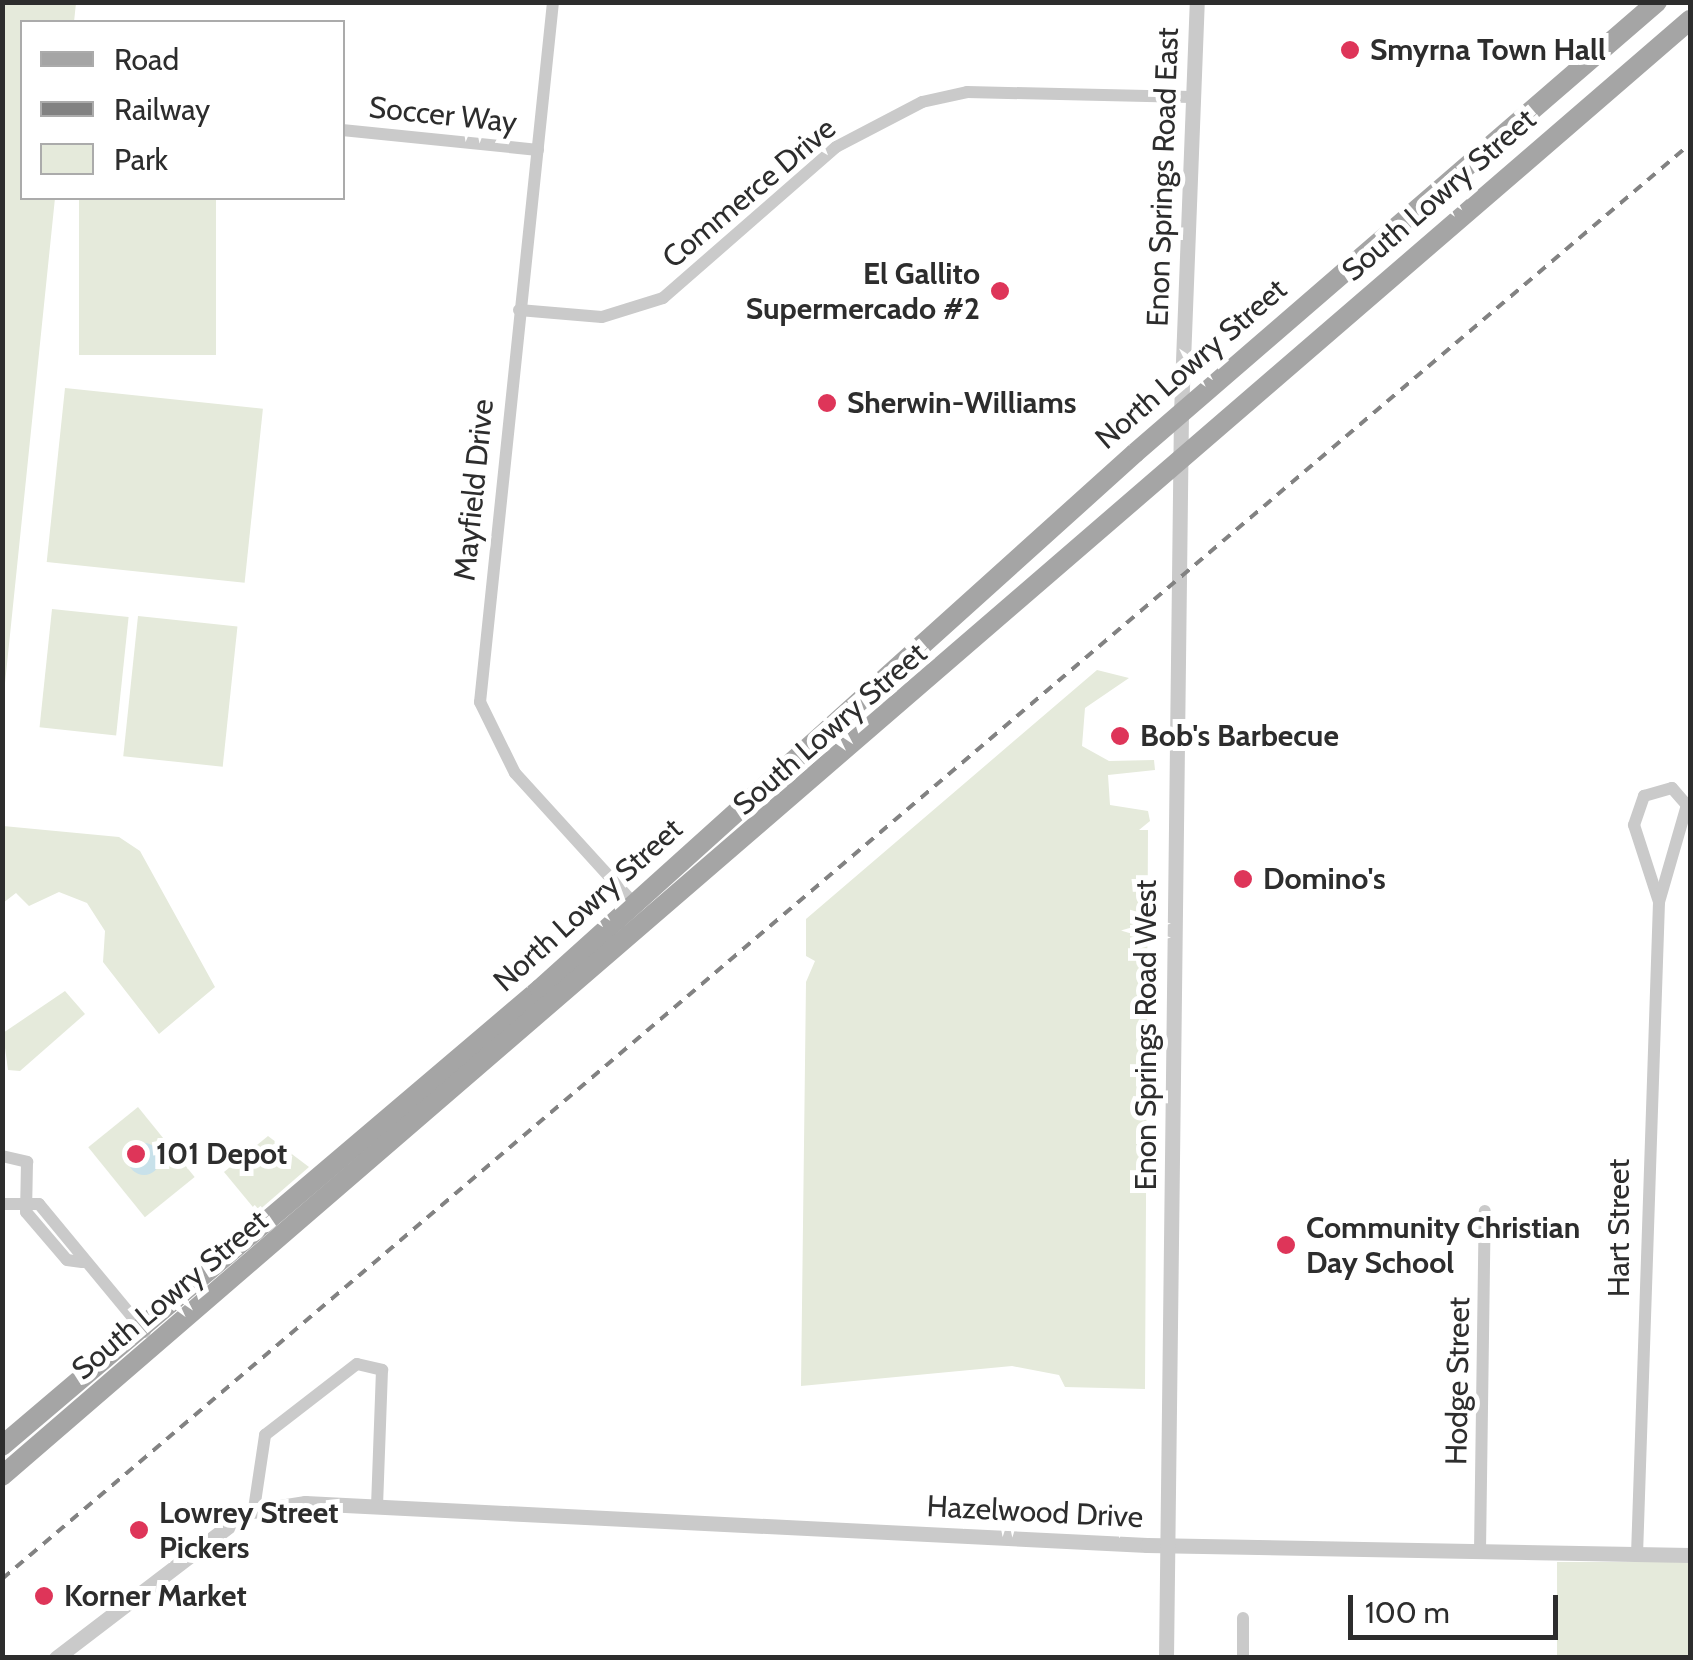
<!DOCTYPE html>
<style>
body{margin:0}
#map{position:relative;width:1693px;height:1660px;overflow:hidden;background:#fff;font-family:Cabin,sans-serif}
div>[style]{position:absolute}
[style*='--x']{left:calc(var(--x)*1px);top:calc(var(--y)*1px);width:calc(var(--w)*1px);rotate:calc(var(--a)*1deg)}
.green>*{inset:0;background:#e5eadb;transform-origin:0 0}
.water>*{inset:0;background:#c8e1ea}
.round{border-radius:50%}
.minor>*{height:12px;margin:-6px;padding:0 6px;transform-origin:6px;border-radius:6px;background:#cacaca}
.tertiary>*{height:15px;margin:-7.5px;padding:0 7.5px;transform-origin:7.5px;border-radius:7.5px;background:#cacaca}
.primary>*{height:20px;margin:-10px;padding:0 10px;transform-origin:10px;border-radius:10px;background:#a5a5a5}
.rail>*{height:4px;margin-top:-2px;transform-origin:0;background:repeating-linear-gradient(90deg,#828282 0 10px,transparent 0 18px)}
.dots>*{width:28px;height:28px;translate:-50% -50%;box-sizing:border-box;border:5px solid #fff;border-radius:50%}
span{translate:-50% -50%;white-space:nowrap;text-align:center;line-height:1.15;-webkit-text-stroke:10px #fff;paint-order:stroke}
.poi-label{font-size:30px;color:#2d2d2d;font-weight:700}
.left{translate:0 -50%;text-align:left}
.right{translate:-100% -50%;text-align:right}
.street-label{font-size:30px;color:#2d2d2d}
.frame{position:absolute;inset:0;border:5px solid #2d2d2d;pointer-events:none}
.legend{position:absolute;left:20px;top:20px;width:325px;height:180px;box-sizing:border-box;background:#fff;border:2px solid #ababab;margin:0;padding:12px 18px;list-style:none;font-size:30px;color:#2d2d2d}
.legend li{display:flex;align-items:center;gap:20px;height:50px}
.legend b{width:50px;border:2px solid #ababab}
.scale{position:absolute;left:1348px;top:1595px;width:210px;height:45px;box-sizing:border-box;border:5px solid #2d2d2d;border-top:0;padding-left:12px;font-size:30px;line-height:35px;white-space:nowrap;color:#2d2d2d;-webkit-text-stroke:8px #fff;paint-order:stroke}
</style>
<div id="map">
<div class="green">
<i style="clip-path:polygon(3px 2px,76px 3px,74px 22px,22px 22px,22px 198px,55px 198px,4px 693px)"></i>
<i style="left:79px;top:198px;width:137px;height:157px"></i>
<i style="left:65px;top:388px;width:199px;height:175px;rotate:6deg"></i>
<i style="left:52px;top:609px;width:77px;height:119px;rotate:6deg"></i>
<i style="left:138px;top:616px;width:100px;height:141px;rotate:6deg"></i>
<i style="clip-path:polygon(1097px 670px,1129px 678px,1085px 708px,1082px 746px,1109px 761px,1154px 760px,1155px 770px,1108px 775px,1110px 805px,1148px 811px,1150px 821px,1139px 830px,1148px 830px,1145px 1389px,1065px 1387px,1059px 1375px,1012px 1366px,801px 1386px,806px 982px,815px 961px,806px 956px,806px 919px)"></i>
<i style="clip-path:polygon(3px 826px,119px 837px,140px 851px,215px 987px,159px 1034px,103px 962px,105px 931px,87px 903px,59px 892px,29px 906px,16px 893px,3px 903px)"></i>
<i style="clip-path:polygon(65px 991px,85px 1014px,20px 1071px,8px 1070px,3px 1033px)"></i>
<i style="left:138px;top:1107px;width:90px;height:64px;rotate:51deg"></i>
<i style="clip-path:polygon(268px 1136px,309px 1167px,257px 1212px,224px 1172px)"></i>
<i style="left:1557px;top:1562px;width:133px;height:95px"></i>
</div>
<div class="water">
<i class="round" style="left:128px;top:1143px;width:32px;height:32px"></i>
</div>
<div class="minor">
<i style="--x:553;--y:2;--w:704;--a:95.95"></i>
<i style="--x:480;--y:702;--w:79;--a:63.8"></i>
<i style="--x:515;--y:773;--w:180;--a:47.7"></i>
<i style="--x:342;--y:130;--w:197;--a:5.8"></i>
<i style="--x:519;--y:310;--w:83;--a:4.8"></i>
<i style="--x:602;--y:317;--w:64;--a:-17.3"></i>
<i style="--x:663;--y:298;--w:230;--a:-41.1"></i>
<i style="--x:836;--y:147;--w:97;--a:-27.6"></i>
<i style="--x:922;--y:102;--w:46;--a:-12.5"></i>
<i style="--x:967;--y:92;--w:224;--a:1.3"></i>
<i style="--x:2;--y:1156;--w:26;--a:13"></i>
<i style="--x:27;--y:1162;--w:50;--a:91.1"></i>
<i style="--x:26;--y:1212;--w:63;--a:49.5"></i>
<i style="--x:67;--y:1260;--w:15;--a:8"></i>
<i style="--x:2;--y:1204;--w:37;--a:0"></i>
<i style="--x:39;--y:1204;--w:166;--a:50.4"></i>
<i style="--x:254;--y:1509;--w:75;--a:-81.5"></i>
<i style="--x:265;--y:1435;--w:116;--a:-37.7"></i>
<i style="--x:357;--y:1364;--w:26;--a:13"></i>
<i style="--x:382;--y:1370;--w:137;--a:92.1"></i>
<i style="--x:1480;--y:1551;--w:340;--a:-89.2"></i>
<i style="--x:1637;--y:1555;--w:653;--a:-88.07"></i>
<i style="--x:1659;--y:902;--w:81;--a:-108"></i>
<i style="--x:1634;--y:825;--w:31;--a:-71"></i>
<i style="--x:1644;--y:796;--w:29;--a:-16"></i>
<i style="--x:1672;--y:788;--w:23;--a:49"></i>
<i style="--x:1687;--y:805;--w:101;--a:106.1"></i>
<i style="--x:1243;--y:1658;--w:40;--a:-90"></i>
</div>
<div class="tertiary">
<i style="--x:56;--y:1658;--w:240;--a:-37.4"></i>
<i style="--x:247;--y:1512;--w:59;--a:-8.8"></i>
<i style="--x:305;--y:1503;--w:843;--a:2.86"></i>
<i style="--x:1147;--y:1545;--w:543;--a:1.06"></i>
<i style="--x:1166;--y:1658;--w:1245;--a:-89.31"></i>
<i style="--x:1181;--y:413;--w:411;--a:-87.8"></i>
</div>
<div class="primary">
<i style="--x:2;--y:1446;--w:706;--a:-40.35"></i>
<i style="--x:540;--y:989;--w:801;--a:-42.01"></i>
<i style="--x:1135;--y:453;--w:690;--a:-40.83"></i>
<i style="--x:2;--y:1476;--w:2229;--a:-40.78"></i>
</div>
<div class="rail">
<i style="--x:2;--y:1579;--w:2216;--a:-40.37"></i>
</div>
<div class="dots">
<i style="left:1350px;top:50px;background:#de3559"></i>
<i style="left:1000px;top:291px;background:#de3559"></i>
<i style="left:827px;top:403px;background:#de3559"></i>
<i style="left:1120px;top:736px;background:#de3559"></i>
<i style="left:1243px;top:879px;background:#de3559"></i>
<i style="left:136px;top:1154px;background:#de3559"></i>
<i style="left:1286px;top:1245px;background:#de3559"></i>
<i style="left:139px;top:1530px;background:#de3559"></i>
<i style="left:44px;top:1596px;background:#de3559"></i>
</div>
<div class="poi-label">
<span class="left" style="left:1370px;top:50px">Smyrna Town Hall</span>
<span class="right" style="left:980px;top:291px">El Gallito<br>Supermercado #2</span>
<span class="left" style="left:847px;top:403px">Sherwin-Williams</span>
<span class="left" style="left:1140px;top:736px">Bob's Barbecue</span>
<span class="left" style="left:1263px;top:879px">Domino's</span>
<span class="left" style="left:156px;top:1154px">101 Depot</span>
<span class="left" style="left:1306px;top:1245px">Community Christian<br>Day School</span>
<span class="left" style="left:159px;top:1530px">Lowrey Street<br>Pickers</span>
<span class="left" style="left:64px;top:1596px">Korner Market</span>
</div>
<div class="street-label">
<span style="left:443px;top:115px;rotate:6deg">Soccer Way</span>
<span style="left:1163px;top:177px;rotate:-88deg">Enon Springs Road East</span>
<span style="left:749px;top:193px;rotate:-40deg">Commerce Drive</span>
<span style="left:1439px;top:195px;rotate:-41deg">South Lowry Street</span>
<span style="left:1191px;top:364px;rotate:-41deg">North Lowry Street</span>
<span style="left:474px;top:490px;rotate:-84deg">Mayfield Drive</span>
<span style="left:830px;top:729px;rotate:-41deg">South Lowry Street</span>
<span style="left:588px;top:905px;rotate:-42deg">North Lowry Street</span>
<span style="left:1146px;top:1035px;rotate:-90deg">Enon Springs Road West</span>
<span style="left:1619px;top:1228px;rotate:-90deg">Hart Street</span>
<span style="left:170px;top:1295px;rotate:-40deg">South Lowry Street</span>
<span style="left:1458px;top:1381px;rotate:-89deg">Hodge Street</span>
<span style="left:1035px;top:1512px;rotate:3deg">Hazelwood Drive</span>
</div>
<div class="frame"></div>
<ul class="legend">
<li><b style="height:12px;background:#a5a5a5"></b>Road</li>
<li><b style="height:12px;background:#828282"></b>Railway</li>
<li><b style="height:28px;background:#e5eadb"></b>Park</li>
</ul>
<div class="scale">100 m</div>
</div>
